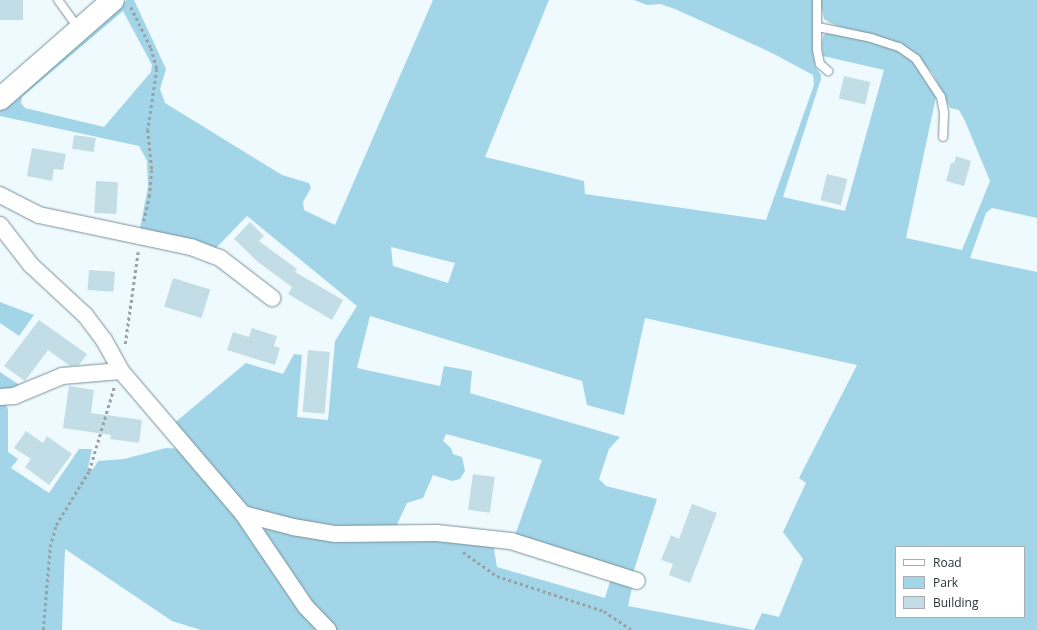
<!DOCTYPE html>
<style>
body{margin:0}
#map{position:relative;width:1037px;height:630px;overflow:hidden;background:#effafe;font-family:"Open Sans",sans-serif}
div>[style]{position:absolute}
[style*='--x']{left:calc(var(--x)*1px);top:calc(var(--y)*1px);width:calc(var(--w)*1px);rotate:calc(var(--a)*1deg)}
.green>*{inset:0;background:#a2d5e7}
.building>*{inset:0;background:#c3dde7;transform-origin:0 0}
.path>*{height:2.5px;margin-top:-1.25px;transform-origin:0;background:repeating-linear-gradient(90deg,#98a3a6 0 3px,transparent 0 6px)}
.roads{filter:drop-shadow(0 0 1px #78919a) drop-shadow(0 0 1px #78919a)}
.service>*{height:8px;margin:-4px;padding:0 4px;transform-origin:4px;border-radius:4px;background:#fff}
.minor>*{height:16px;margin:-8px;padding:0 8px;transform-origin:8px;border-radius:8px;background:#fff}
.secondary>*{height:22px;margin:-11px;padding:0 11px;transform-origin:11px;border-radius:11px;background:#fff}
span{translate:-50% -50%;white-space:nowrap;text-align:center;line-height:1.15;-webkit-text-stroke:3.5px #fff;paint-order:stroke}
.legend{position:absolute;left:895px;top:546px;width:130px;height:72px;box-sizing:border-box;background:#fff;border:1px solid #a9adaf;margin:0;padding:5px 7px;list-style:none;font-size:12px;color:#293336}
.legend li{display:flex;align-items:center;gap:8px;height:20px}
.legend b{width:20px;border:1px solid #a9adaf}
</style>
<div id="map">
<div class="green">
<i style="clip-path:polygon(evenodd,127px 0,134px 0,166px 69px,160px 89px,165px 103px,282px 175px,309px 183px,311px 188px,303px 202px,304px 210px,335px 225px,433px 0,549px 0,485px 157px,584px 181px,585px 194px,766px 220px,814px 85px,813px 75px,772px 53px,675px 9px,660px 4px,647px 5px,634px 0,813px 0,813px 51px,815px 66px,821px 75px,821px 79px,783px 197px,845px 211px,884px 70px,823px 56px,822px 44px,823px 36px,828px 31px,871px 42px,896px 50px,913px 61px,936px 97px,906px 238px,962px 250px,990px 181px,965px 121px,959px 110px,950px 108px,933px 74px,916px 55px,830px 23px,824px 19px,820px 0,1037px 0,1037px 218px,992px 208px,986px 213px,970px 258px,1037px 272px,1037px 630px,334px 630px,320px 617px,262px 533px,268px 526px,493px 543px,497px 567px,605px 598px,611px 578px,633px 583px,628px 606px,754px 630px,762px 613px,779px 617px,803px 559px,783px 532px,806px 483px,799px 478px,857px 365px,645px 318px,624px 415px,587px 405px,582px 381px,370px 316px,357px 368px,440px 386px,444px 366px,472px 371px,470px 393px,620px 437px,609px 449px,599px 479px,606px 486px,657px 499px,633px 573px,514px 538px,542px 460px,446px 434px,443px 441px,451px 448px,453px 454px,462px 457px,465px 471px,460px 479px,452px 481px,433px 475px,423px 498px,407px 503px,394px 531px,336px 529px,250px 509px,234px 498px,172px 425px,246px 363px,283px 374px,294px 354px,302px 355px,297px 417px,328px 420px,335px 341px,357px 306px,247px 216px,215px 249px,139px 233px,148px 187px,147px 161px,139px 146px,0 116px,0 109px,127px 0,123px 11px,152px 65px,151px 72px,104px 127px,25px 108px,21px 103px,22px 97px,123px 11px,127px 0,391px 247px,455px 263px,448px 283px,393px 266px,391px 247px,127px 0,896px 547px,1024px 547px,1024px 617px,896px 617px,896px 547px)"></i>
<i style="clip-path:polygon(0 302px,34px 315px,19px 336px,0 323px)"></i>
<i style="clip-path:polygon(0 372px,21px 386px,0 392px)"></i>
<i style="clip-path:polygon(0 401px,5px 403px,8px 409px,8px 452px,18px 459px,11px 468px,49px 493px,79px 449px,92px 449px,88px 468px,93px 469px,98px 461px,124px 459px,166px 448px,184px 449px,242px 517px,322px 630px,201px 630px,172px 621px,65px 549px,62px 630px,0 630px)"></i>
</div>
<div class="building">
<i style="left:0;top:0;width:23px;height:20px"></i>
<i style="left:844px;top:76px;width:27px;height:23px;rotate:13deg"></i>
<i style="left:74px;top:135px;width:22px;height:14px;rotate:8deg"></i>
<i style="clip-path:polygon(32px 148px,66px 154px,63px 170px,54px 169px,52px 181px,27px 176px)"></i>
<i style="clip-path:polygon(956px 156px,971px 161px,964px 186px,946px 181px,951px 163px,954px 163px)"></i>
<i style="left:827px;top:174px;width:21px;height:27px;rotate:14deg"></i>
<i style="left:96px;top:181px;width:22px;height:32px;rotate:3deg"></i>
<i style="clip-path:polygon(250px 222px,264px 236px,259px 241px,297px 269px,295px 272px,343px 300px,332px 320px,288px 294px,292px 287px,258px 262px,234px 239px)"></i>
<i style="left:89px;top:270px;width:26px;height:20px;rotate:4deg"></i>
<i style="left:173px;top:278px;width:39px;height:30px;rotate:17deg"></i>
<i style="clip-path:polygon(39px 320px,87px 354px,79px 365px,70px 366px,48px 350px,25px 381px,4px 366px)"></i>
<i style="clip-path:polygon(252px 328px,277px 336px,274px 346px,280px 348px,275px 365px,227px 350px,233px 332px,249px 337px)"></i>
<i style="left:308px;top:350px;width:22px;height:62px;rotate:5deg"></i>
<i style="clip-path:polygon(69px 386px,94px 390px,91px 413px,142px 420px,139px 443px,110px 439px,111px 435px,63px 428px)"></i>
<i style="clip-path:polygon(26px 431px,43px 443px,47px 436px,72px 454px,49px 485px,25px 467px,31px 459px,14px 448px)"></i>
<i style="left:473px;top:474px;width:22px;height:36px;rotate:8deg"></i>
<i style="clip-path:polygon(692px 504px,717px 513px,690px 583px,669px 575px,673px 564px,661px 560px,671px 535px,679px 539px)"></i>
</div>
<div class="path">
<i style="--x:131;--y:7;--w:46;--a:64"></i>
<i style="--x:151;--y:48;--w:22;--a:74"></i>
<i style="--x:157;--y:69;--w:62;--a:98.4"></i>
<i style="--x:148;--y:130;--w:40;--a:84.3"></i>
<i style="--x:152;--y:170;--w:25;--a:95"></i>
<i style="--x:150;--y:195;--w:27;--a:103"></i>
<i style="--x:125;--y:344;--w:93;--a:-82"></i>
<i style="--x:463;--y:552;--w:42;--a:35.2"></i>
<i style="--x:497;--y:576;--w:113;--a:18.1"></i>
<i style="--x:604;--y:611;--w:34;--a:34"></i>
<i style="--x:43;--y:630;--w:83;--a:-85.2"></i>
<i style="--x:50;--y:547;--w:23;--a:-75"></i>
<i style="--x:56;--y:525;--w:63;--a:-58.6"></i>
<i style="--x:89;--y:471;--w:88;--a:-73.4"></i>
</div>
<div class="roads">
<div class="service">
<i style="--x:58;--y:0;--w:36;--a:54"></i>
<i style="--x:817;--y:0;--w:50;--a:90"></i>
<i style="--x:817;--y:50;--w:14;--a:78"></i>
<i style="--x:820;--y:64;--w:11;--a:41"></i>
<i style="--x:818;--y:27;--w:54;--a:11.7"></i>
<i style="--x:871;--y:38;--w:29;--a:18"></i>
<i style="--x:899;--y:47;--w:21;--a:35"></i>
<i style="--x:916;--y:59;--w:45;--a:56.7"></i>
<i style="--x:941;--y:97;--w:15;--a:79"></i>
<i style="--x:944;--y:112;--w:25;--a:92"></i>
</div>
<div class="minor">
<i style="--x:0;--y:195;--w:44;--a:27.1"></i>
<i style="--x:39;--y:215;--w:155;--a:11.9"></i>
<i style="--x:191;--y:247;--w:31;--a:21"></i>
<i style="--x:220;--y:258;--w:66;--a:37.6"></i>
<i style="--x:0;--y:225;--w:51;--a:52.2"></i>
<i style="--x:31;--y:265;--w:74;--a:42.8"></i>
<i style="--x:85;--y:315;--w:31;--a:53"></i>
<i style="--x:104;--y:340;--w:35;--a:61"></i>
<i style="--x:121;--y:371;--w:188;--a:49.5"></i>
<i style="--x:243;--y:514;--w:112;--a:55.9"></i>
<i style="--x:306;--y:607;--w:32;--a:46"></i>
<i style="--x:0;--y:397;--w:14;--a:-4"></i>
<i style="--x:14;--y:396;--w:52;--a:-22.6"></i>
<i style="--x:62;--y:376;--w:59;--a:-4.8"></i>
<i style="--x:243;--y:514;--w:52;--a:14.6"></i>
<i style="--x:293;--y:527;--w:43;--a:9.5"></i>
<i style="--x:335;--y:534;--w:102;--a:-0.6"></i>
<i style="--x:437;--y:533;--w:74;--a:6.2"></i>
<i style="--x:511;--y:541;--w:132;--a:17.6"></i>
</div>
<div class="secondary">
<i style="--x:0;--y:99;--w:150;--a:-41.2"></i>
</div>
</div>
<ul class="legend">
<li><b style="height:5px;background:#fff"></b>Road</li>
<li><b style="height:11px;background:#a2d5e7"></b>Park</li>
<li><b style="height:11px;background:#c3dde7"></b>Building</li>
</ul>
</div>
